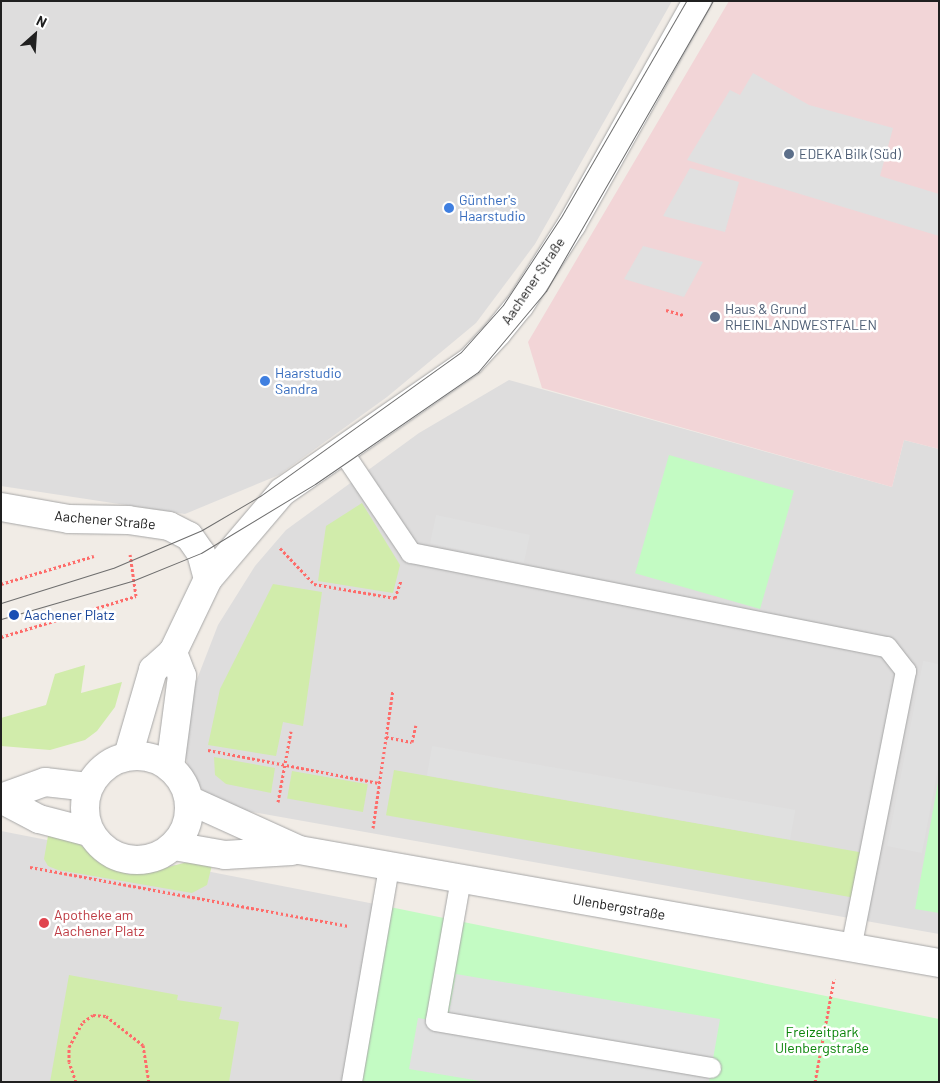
<!DOCTYPE html>
<meta charset="utf-8">
<style>
body{margin:0}
#map{position:relative;width:940px;height:1083px;overflow:hidden;background:#f1ece6;font-family:Barlow,sans-serif}
div>[style]{position:absolute}
[style*='--x']{left:calc(var(--x)*1px);top:calc(var(--y)*1px);width:calc(var(--w)*1px);rotate:calc(var(--a)*1deg)}
.residential>*{inset:0;background:#dedddd}
.commercial>*{inset:0;background:#f2d5d7}
.grass>*{inset:0;background:#d1ecab;transform-origin:0 0}
.park>*{inset:0;background:#c3fbc3;transform-origin:0 0}
.parking>*{inset:0;background:#e0e0e0;transform-origin:0 0}
.path>*{height:3px;margin-top:-1.5px;transform-origin:0;background:repeating-linear-gradient(90deg,#fe6c6a 0 2.5px,transparent 0 5px)}
.roads{filter:drop-shadow(0 0 1px #a7a7a7) drop-shadow(0 0 1px #a7a7a7)}
.service>*{height:20px;margin:-10px;padding:0 10px;transform-origin:10px;border-radius:10px;background:#fff}
.minor>*{height:28px;margin:-14px;padding:0 14px;transform-origin:14px;border-radius:14px;background:#fff}
.tertiary>*{height:28px;margin:-14px;padding:0 14px;transform-origin:14px;border-radius:14px;background:#fff}
.tertiary>.ring{margin:-14px;padding:0;box-sizing:content-box;background:none;border:28px solid #fff;border-radius:50%}
.tram>*{height:1px;margin:-0.5px;padding:0 0.5px;transform-origin:0.5px;border-radius:0.5px;background:#6e6e6e}
.dots>*{width:14px;height:14px;translate:-50% -50%;box-sizing:border-box;border:2px solid #fff;border-radius:50%}
span{translate:-50% -50%;white-space:nowrap;text-align:center;line-height:1.15;-webkit-text-stroke:5px #fff;paint-order:stroke}
.service-label{font-size:14px;color:#4e5e75}
.left{translate:0 -50%;text-align:left}
.shop-label{font-size:14px;color:#366cbe}
.street-label{font-size:14px;color:#202020}
.transit-label{font-size:14px;color:#164399}
.health-label{font-size:14px;color:#be3a42}
.park-label{font-size:14px;color:#098408}
.frame{position:absolute;inset:0;border:2px solid #202020;pointer-events:none}
.north{position:absolute;left:10px;top:10px;width:50px;height:50px;-webkit-text-stroke:4px #fff;paint-order:stroke;rotate:26deg;font-size:14px;font-weight:700;line-height:20px;text-align:center;color:#202020}
.north::after{content:'';display:block;margin:auto;width:18px;height:22px;background:#202020;clip-path:polygon(50% 0,100% 100%,50% 72%,0 100%)}
</style>
<div id="map">
<div class="residential">
<i style="clip-path:polygon(1px 1px,672px 1px,535px 244px,476px 323px,387px 397px,279px 475px,185px 514px,1px 486px)"></i>
<i style="clip-path:polygon(509px 380px,892px 487px,904px 440px,939px 449px,939px 934px,224px 807px,204px 792px,189px 771px,184px 749px,194px 687px,218px 625px,255px 566px,286px 530px,419px 433px)"></i>
<i style="clip-path:polygon(1px 831px,385px 906px,355px 1082px,1px 1082px)"></i>
</div>
<div class="commercial">
<i style="clip-path:polygon(729px 1px,939px 1px,939px 449px,904px 440px,892px 487px,542px 388px,528px 342px)"></i>
</div>
<div class="grass">
<i style="clip-path:polygon(362px 503px,400px 565px,393px 593px,318px 581px,326px 526px)"></i>
<i style="clip-path:polygon(273px 584px,322px 592px,303px 726px,283px 722px,276px 756px,208px 745px,220px 689px)"></i>
<i style="clip-path:polygon(85px 665px,81px 693px,122px 682px,115px 707px,97px 731px,85px 740px,50px 750px,1px 746px,1px 718px,46px 705px,55px 674px)"></i>
<i style="clip-path:polygon(214px 757px,275px 768px,271px 793px,226px 784px,215px 775px)"></i>
<i style="left:394px;top:770px;width:478px;height:46px;rotate:10deg"></i>
<i style="left:292px;top:771px;width:77px;height:28px;rotate:10deg"></i>
<i style="clip-path:polygon(49px 830px,78px 842px,98px 862px,128px 874px,150px 872px,191px 861px,212px 865px,207px 885px,192px 893px,58px 870px,48px 866px,44px 859px)"></i>
<i style="clip-path:polygon(69px 975px,178px 995px,177px 1000px,222px 1007px,219px 1019px,239px 1022px,229px 1082px,50px 1082px)"></i>
</div>
<div class="park">
<i style="left:669px;top:455px;width:130px;height:123px;rotate:16deg"></i>
<i style="clip-path:polygon(939px 777px,939px 913px,915px 909px)"></i>
<i style="clip-path:polygon(385px 906px,939px 1019px,939px 1082px,355px 1082px)"></i>
</div>
<div class="parking">
<i style="clip-path:polygon(753px 73px,809px 105px,893px 128px,880px 176px,939px 194px,939px 236px,687px 160px,730px 90px,740px 95px)"></i>
<i style="clip-path:polygon(690px 168px,739px 182px,725px 232px,663px 216px)"></i>
<i style="clip-path:polygon(643px 246px,703px 262px,684px 297px,624px 279px)"></i>
<i style="left:436px;top:515px;width:96px;height:29px;rotate:12deg"></i>
<i style="clip-path:polygon(923px 661px,939px 664px,939px 764px,922px 853px,887px 846px)"></i>
<i style="left:432px;top:746px;width:369px;height:30px;rotate:10deg"></i>
<i style="clip-path:polygon(456px 974px,720px 1019px,709px 1082px,486px 1082px,409px 1069px,418px 1018px,447px 1023px)"></i>
</div>
<div class="path">
<i style="--x:666;--y:310;--w:19;--a:16"></i>
<i style="--x:280;--y:548;--w:50;--a:46.6"></i>
<i style="--x:314;--y:584;--w:82;--a:9.8"></i>
<i style="--x:395;--y:598;--w:18;--a:-71"></i>
<i style="--x:1;--y:584;--w:97;--a:-16.8"></i>
<i style="--x:1;--y:637;--w:141;--a:-16.9"></i>
<i style="--x:136;--y:596;--w:42;--a:-98.1"></i>
<i style="--x:386;--y:737;--w:26;--a:11"></i>
<i style="--x:412;--y:742;--w:17;--a:-77"></i>
<i style="--x:208;--y:750;--w:174;--a:10.9"></i>
<i style="--x:278;--y:802;--w:72;--a:-79.6"></i>
<i style="--x:373;--y:828;--w:139;--a:-81.8"></i>
<i style="--x:30;--y:867;--w:324;--a:10.5"></i>
<i style="--x:76;--y:1082;--w:21;--a:-109"></i>
<i style="--x:69;--y:1062;--w:15;--a:-90"></i>
<i style="--x:69;--y:1047;--w:29;--a:-61"></i>
<i style="--x:83;--y:1022;--w:12;--a:-35"></i>
<i style="--x:93;--y:1015;--w:13;--a:4"></i>
<i style="--x:106;--y:1016;--w:47;--a:38.1"></i>
<i style="--x:143;--y:1045;--w:37;--a:81"></i>
<i style="--x:815;--y:1082;--w:105;--a:-79.5"></i>
</div>
<div class="roads">
<div class="service">
<i style="--x:343;--y:452;--w:122;--a:56"></i>
<i style="--x:411;--y:553;--w:485;--a:11.2"></i>
<i style="--x:887;--y:647;--w:31;--a:52"></i>
<i style="--x:906;--y:671;--w:282;--a:101.2"></i>
<i style="--x:461;--y:879;--w:144;--a:100"></i>
<i style="--x:436;--y:1021;--w:279;--a:9.7"></i>
<i style="--x:352;--y:1082;--w:218;--a:-80.2"></i>
</div>
<div class="minor">
<i style="--x:1;--y:507;--w:69;--a:10"></i>
<i style="--x:69;--y:519;--w:59;--a:1"></i>
<i style="--x:128;--y:520;--w:41;--a:8.3"></i>
<i style="--x:169;--y:526;--w:22;--a:27"></i>
<i style="--x:189;--y:536;--w:21;--a:55"></i>
<i style="--x:201;--y:553;--w:27;--a:75"></i>
<i style="--x:128;--y:756;--w:90;--a:-73.8"></i>
<i style="--x:153;--y:670;--w:27;--a:-42"></i>
<i style="--x:173;--y:652;--w:81;--a:-64.4"></i>
<i style="--x:208;--y:579;--w:114;--a:-49.6"></i>
<i style="--x:282;--y:492;--w:229;--a:-34.7"></i>
<i style="--x:470;--y:362;--w:40;--a:-47"></i>
<i style="--x:497;--y:333;--w:36;--a:-51"></i>
<i style="--x:520;--y:305;--w:96;--a:-57.3"></i>
<i style="--x:572;--y:224;--w:256;--a:-60.7"></i>
<i style="--x:170;--y:767;--w:92;--a:-82.5"></i>
<i style="--x:182;--y:676;--w:26;--a:-111"></i>
</div>
<div class="tertiary">
<i class="ring" style="left:85px;top:756px;width:76px;height:76px"></i>
<i style="--x:1;--y:798;--w:47;--a:-20"></i>
<i style="--x:45;--y:782;--w:43;--a:6.6"></i>
<i style="--x:1;--y:799;--w:43;--a:27.8"></i>
<i style="--x:39;--y:819;--w:52;--a:14.6"></i>
<i style="--x:189;--y:800;--w:121;--a:24.4"></i>
<i style="--x:299;--y:850;--w:650;--a:10.01"></i>
<i style="--x:174;--y:846;--w:52;--a:10"></i>
<i style="--x:225;--y:855;--w:67;--a:-3.4"></i>
</div>
</div>
<div class="tram">
<i style="--x:1;--y:603;--w:117;--a:-17.4"></i>
<i style="--x:113;--y:568;--w:97;--a:-23.1"></i>
<i style="--x:202;--y:530;--w:67;--a:-30.4"></i>
<i style="--x:260;--y:496;--w:247;--a:-35.6"></i>
<i style="--x:461;--y:352;--w:63;--a:-48.2"></i>
<i style="--x:503;--y:305;--w:105;--a:-56.6"></i>
<i style="--x:561;--y:217;--w:250;--a:-59.9"></i>
<i style="--x:1;--y:619;--w:136;--a:-16.2"></i>
<i style="--x:132;--y:581;--w:74;--a:-22.1"></i>
<i style="--x:201;--y:553;--w:133;--a:-31.2"></i>
<i style="--x:315;--y:484;--w:198;--a:-34.5"></i>
<i style="--x:478;--y:372;--w:106;--a:-50"></i>
<i style="--x:546;--y:291;--w:335;--a:-60.1"></i>
</div>
<div class="dots">
<i style="left:789px;top:154px;background:#5c6f8a"></i>
<i style="left:449px;top:208px;background:#3f7fe0"></i>
<i style="left:715px;top:317px;background:#5c6f8a"></i>
<i style="left:265px;top:381px;background:#3f7fe0"></i>
<i style="left:14px;top:615px;background:#1a4fb4"></i>
<i style="left:44px;top:923px;background:#e0444e"></i>
</div>
<div class="service-label">
<span class="left" style="left:799px;top:154px">EDEKA Bilk (Süd)</span>
<span class="left" style="left:725px;top:317px">Haus &amp; Grund<br>RHEINLANDWESTFALEN</span>
</div>
<div class="shop-label">
<span class="left" style="left:459px;top:208px">Günther's<br>Haarstudio</span>
<span class="left" style="left:275px;top:381px">Haarstudio<br>Sandra</span>
</div>
<div class="street-label">
<span style="left:533px;top:281px;rotate:-56deg">Aachener Straße</span>
<span style="left:105px;top:520px;rotate:5deg">Aachener Straße</span>
<span style="left:619px;top:907px;rotate:10deg">Ulenbergstraße</span>
</div>
<div class="transit-label">
<span class="left" style="left:24px;top:615px">Aachener Platz</span>
</div>
<div class="health-label">
<span class="left" style="left:54px;top:923px">Apotheke am<br>Aachener Platz</span>
</div>
<div class="park-label">
<span style="left:822px;top:1040px">Freizeitpark<br>Ulenbergstraße</span>
</div>
<div class="frame"></div>
<div class="north">N</div>
</div>
